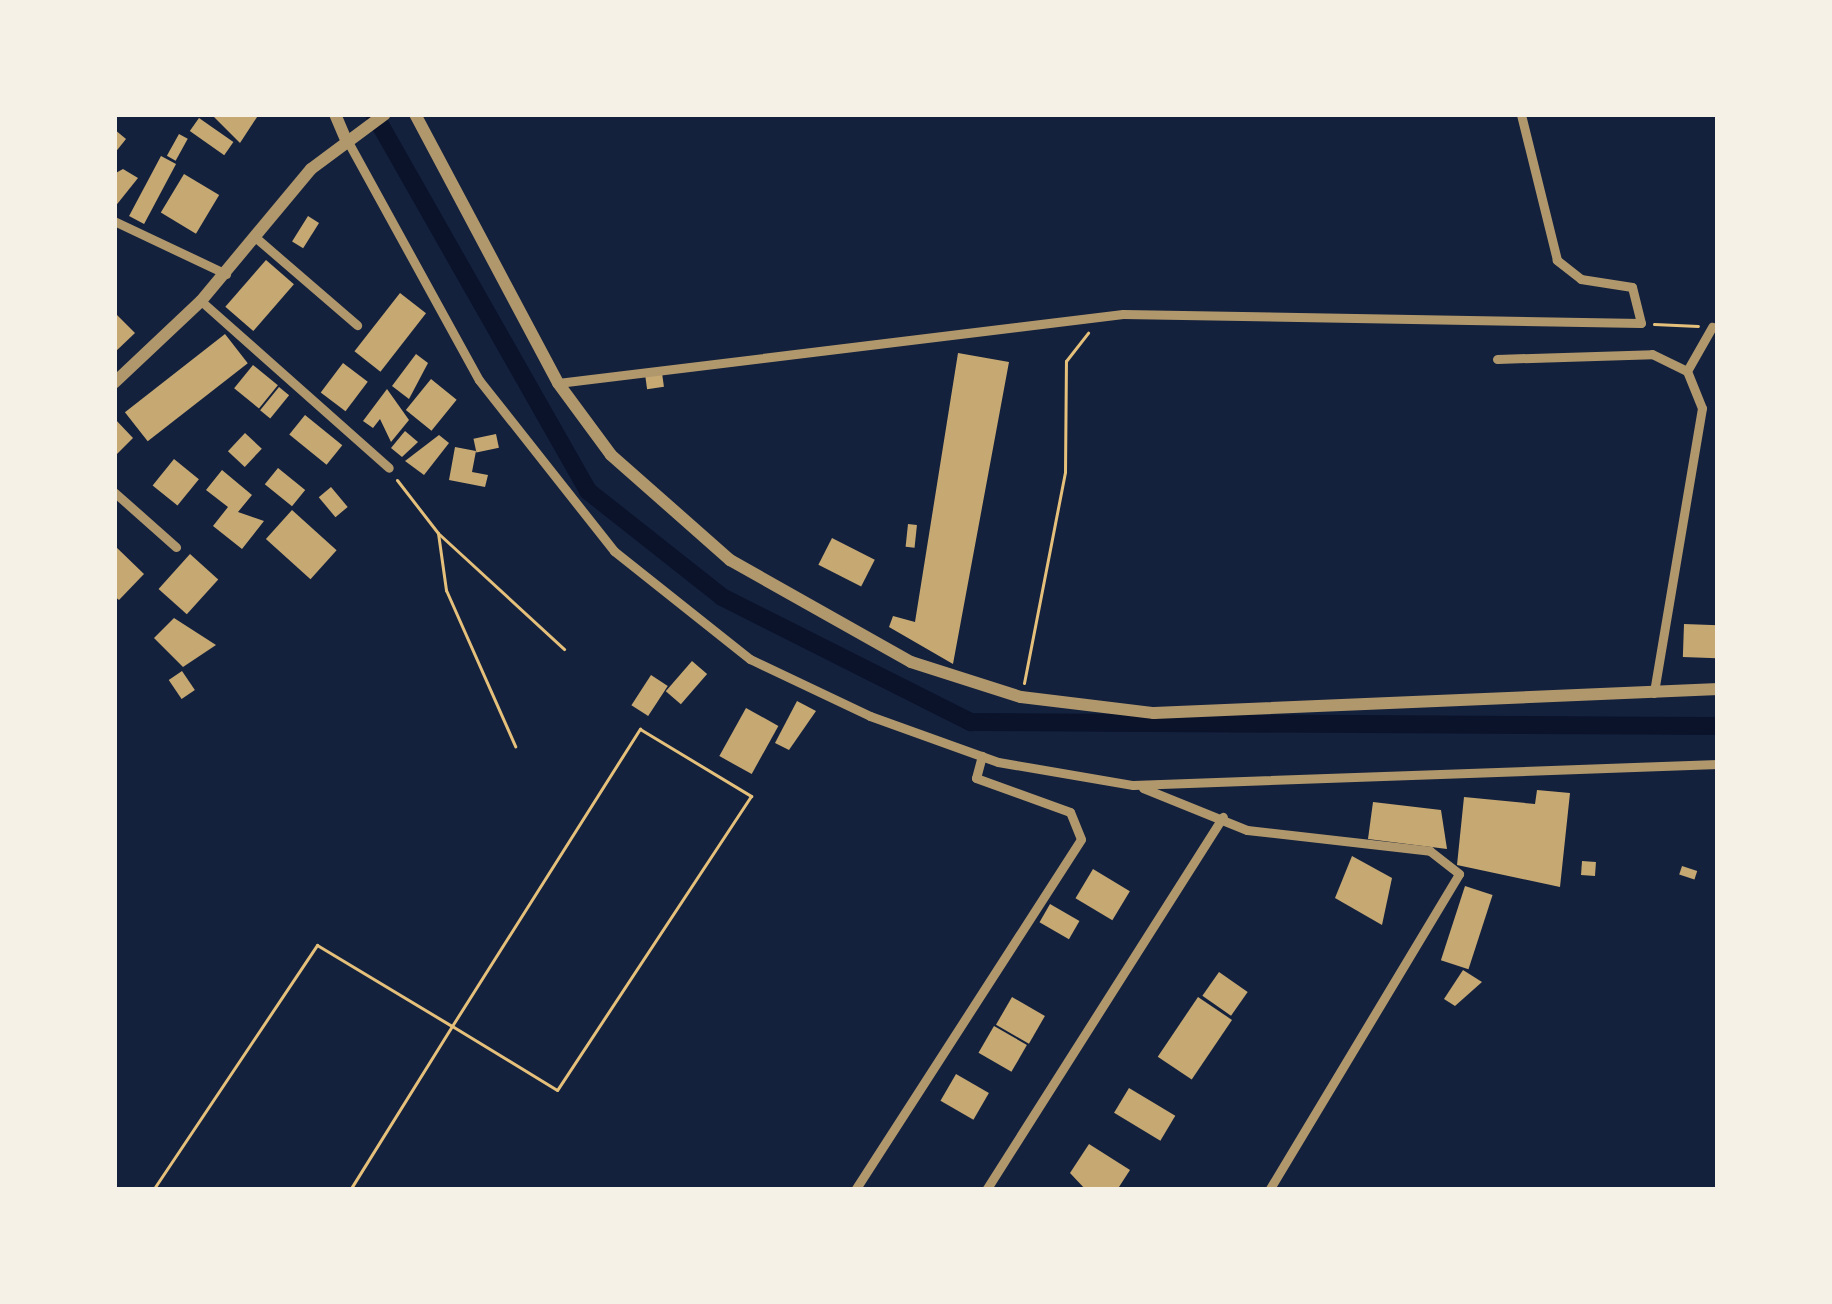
<!DOCTYPE html>
<style>
body{margin:0}
#map{position:relative;width:1832px;height:1304px;overflow:hidden;background:#14213d;font-family:"Source Sans 3",sans-serif}
div>[style]{position:absolute}
[style*='--x']{left:calc(var(--x)*1px);top:calc(var(--y)*1px);width:calc(var(--w)*1px);rotate:calc(var(--a)*1deg)}
.canal>*{height:18px;margin:-9px;padding:0 9px;transform-origin:9px;border-radius:9px;background:#0b132b}
.building>*{inset:0;background:#c6a872;transform-origin:0 0}
.path>*{height:3px;margin:-1.5px;padding:0 1.5px;transform-origin:1.5px;border-radius:1.5px;background:#e5c07b}
.minor>*{height:9px;margin:-4.5px;padding:0 4.5px;transform-origin:4.5px;border-radius:4.5px;background:#b1986c}
.tertiary>*{height:12px;margin:-6px;padding:0 6px;transform-origin:6px;border-radius:6px;background:#b1986c}
span{translate:-50% -50%;white-space:nowrap;text-align:center;line-height:1.15;-webkit-text-stroke:12px #f6f1e7;paint-order:stroke}
.frame{position:absolute;inset:0;border:117px solid #f6f1e7;pointer-events:none}
</style>
<div id="map">
<div class="canal">
<i style="--x:374;--y:114;--w:434;--a:60.4"></i>
<i style="--x:588;--y:491;--w:171;--a:38.3"></i>
<i style="--x:722;--y:597;--w:279;--a:26.7"></i>
<i style="--x:971;--y:722;--w:747;--a:0.31"></i>
</div>
<div class="building">
<i style="clip-path:polygon(211px 114px,259px 114px,240px 143px)"></i>
<i style="left:199px;top:118px;width:42px;height:16px;rotate:35deg"></i>
<i style="clip-path:polygon(114px 129px,126px 139px,114px 154px)"></i>
<i style="left:179px;top:134px;width:10px;height:25px;rotate:29deg"></i>
<i style="left:161px;top:156px;width:17px;height:68px;rotate:28deg"></i>
<i style="clip-path:polygon(123px 169px,138px 178px,114px 208px,114px 174px)"></i>
<i style="left:184px;top:174px;width:41px;height:45px;rotate:31deg"></i>
<i style="left:308px;top:216px;width:13px;height:30px;rotate:32deg"></i>
<i style="left:266px;top:260px;width:37px;height:62px;rotate:41deg"></i>
<i style="left:400px;top:293px;width:33px;height:74px;rotate:38deg"></i>
<i style="clip-path:polygon(114px 312px,135px 333px,114px 353px)"></i>
<i style="left:225px;top:334px;width:37px;height:127px;rotate:52deg"></i>
<i style="clip-path:polygon(958px 353px,1009px 362px,953px 664px,889px 627px,893px 616px,915px 622px)"></i>
<i style="clip-path:polygon(416px 354px,428px 363px,409px 399px,392px 386px)"></i>
<i style="left:343px;top:363px;width:31px;height:37px;rotate:37deg"></i>
<i style="left:253px;top:365px;width:32px;height:30px;rotate:39deg"></i>
<i style="left:662px;top:373px;width:14px;height:17px;rotate:82deg"></i>
<i style="left:431px;top:379px;width:33px;height:40px;rotate:39deg"></i>
<i style="left:279px;top:387px;width:13px;height:30px;rotate:39deg"></i>
<i style="clip-path:polygon(387px 389px,409px 420px,391px 442px,380px 419px,373px 428px,363px 421px)"></i>
<i style="left:305px;top:415px;width:48px;height:25px;rotate:39deg"></i>
<i style="clip-path:polygon(114px 418px,133px 438px,114px 457px)"></i>
<i style="clip-path:polygon(405px 431px,418px 442px,402px 457px,391px 448px)"></i>
<i style="left:245px;top:433px;width:23px;height:25px;rotate:43deg"></i>
<i style="left:496px;top:434px;width:14px;height:23px;rotate:78deg"></i>
<i style="clip-path:polygon(439px 435px,449px 443px,424px 475px,405px 461px)"></i>
<i style="clip-path:polygon(455px 447px,476px 451px,472px 472px,488px 475px,485px 487px,449px 480px)"></i>
<i style="left:174px;top:459px;width:32px;height:34px;rotate:39deg"></i>
<i style="left:278px;top:468px;width:35px;height:21px;rotate:39deg"></i>
<i style="clip-path:polygon(222px 470px,252px 495px,238px 512px,264px 521px,242px 549px,213px 526px,228px 507px,206px 490px)"></i>
<i style="left:331px;top:487px;width:26px;height:16px;rotate:50deg"></i>
<i style="left:292px;top:510px;width:60px;height:39px;rotate:42deg"></i>
<i style="left:908px;top:524px;width:9px;height:23px;rotate:6deg"></i>
<i style="left:832px;top:538px;width:48px;height:30px;rotate:27deg"></i>
<i style="clip-path:polygon(114px 545px,144px 574px,119px 600px,114px 596px)"></i>
<i style="left:190px;top:554px;width:38px;height:47px;rotate:42deg"></i>
<i style="clip-path:polygon(174px 618px,216px 645px,183px 667px,154px 638px)"></i>
<i style="left:1684px;top:624px;width:34px;height:33px;rotate:2deg"></i>
<i style="left:692px;top:661px;width:20px;height:40px;rotate:41deg"></i>
<i style="left:182px;top:671px;width:23px;height:16px;rotate:56deg"></i>
<i style="left:651px;top:675px;width:20px;height:36px;rotate:33deg"></i>
<i style="clip-path:polygon(797px 701px,816px 711px,789px 750px,775px 743px)"></i>
<i style="left:746px;top:708px;width:37px;height:55px;rotate:29deg"></i>
<i style="clip-path:polygon(1537px 790px,1570px 793px,1560px 887px,1457px 865px,1464px 797px,1535px 804px)"></i>
<i style="clip-path:polygon(1373px 802px,1441px 810px,1447px 849px,1368px 839px)"></i>
<i style="clip-path:polygon(1352px 856px,1392px 878px,1382px 925px,1335px 898px)"></i>
<i style="left:1582px;top:861px;width:14px;height:14px;rotate:4deg"></i>
<i style="left:1682px;top:866px;width:16px;height:9px;rotate:18deg"></i>
<i style="left:1093px;top:869px;width:43px;height:34px;rotate:31deg"></i>
<i style="left:1465px;top:886px;width:29px;height:78px;rotate:18deg"></i>
<i style="left:1050px;top:904px;width:34px;height:21px;rotate:30deg"></i>
<i style="clip-path:polygon(1463px 970px,1482px 982px,1455px 1006px,1444px 999px)"></i>
<i style="left:1219px;top:972px;width:35px;height:29px;rotate:35deg"></i>
<i style="left:1012px;top:997px;width:38px;height:32px;rotate:30deg"></i>
<i style="left:1198px;top:997px;width:41px;height:72px;rotate:34deg"></i>
<i style="left:994px;top:1026px;width:38px;height:31px;rotate:30deg"></i>
<i style="left:956px;top:1074px;width:38px;height:31px;rotate:30deg"></i>
<i style="left:1129px;top:1088px;width:54px;height:29px;rotate:31deg"></i>
<i style="clip-path:polygon(1089px 1144px,1130px 1170px,1117px 1190px,1086px 1190px,1070px 1173px)"></i>
</div>
<div class="path">
<i style="--x:1654;--y:324;--w:44;--a:2.6"></i>
<i style="--x:397;--y:480;--w:67;--a:52.3"></i>
<i style="--x:438;--y:533;--w:58;--a:82"></i>
<i style="--x:446;--y:590;--w:171;--a:66.1"></i>
<i style="--x:439;--y:534;--w:170;--a:42.6"></i>
<i style="--x:1024;--y:683;--w:215;--a:-79"></i>
<i style="--x:1065;--y:472;--w:111;--a:-89.5"></i>
<i style="--x:1066;--y:361;--w:36;--a:-52"></i>
<i style="--x:640;--y:729;--w:130;--a:31.1"></i>
<i style="--x:751;--y:796;--w:352;--a:123.4"></i>
<i style="--x:557;--y:1090;--w:123;--a:-148.6"></i>
<i style="--x:452;--y:1026;--w:352;--a:-57.7"></i>
<i style="--x:153;--y:1190;--w:295;--a:-56.2"></i>
<i style="--x:317;--y:945;--w:157;--a:31"></i>
<i style="--x:452;--y:1026;--w:193;--a:121.9"></i>
</div>
<div class="minor">
<i style="--x:347;--y:140;--w:274;--a:61.2"></i>
<i style="--x:479;--y:380;--w:218;--a:51.7"></i>
<i style="--x:614;--y:551;--w:174;--a:38.5"></i>
<i style="--x:750;--y:659;--w:133;--a:25.4"></i>
<i style="--x:870;--y:716;--w:136;--a:19.8"></i>
<i style="--x:998;--y:762;--w:137;--a:9.7"></i>
<i style="--x:1133;--y:785;--w:585;--a:-2.06"></i>
<i style="--x:114;--y:221;--w:124;--a:25.3"></i>
<i style="--x:255;--y:237;--w:135;--a:40.8"></i>
<i style="--x:201;--y:301;--w:251;--a:41.6"></i>
<i style="--x:1497;--y:359;--w:155;--a:-1.8"></i>
<i style="--x:1652;--y:354;--w:39;--a:26"></i>
<i style="--x:1687;--y:371;--w:40;--a:68"></i>
<i style="--x:1702;--y:408;--w:289;--a:99.6"></i>
<i style="--x:1687;--y:371;--w:51;--a:-60.4"></i>
<i style="--x:558;--y:383;--w:569;--a:-6.96"></i>
<i style="--x:1123;--y:314;--w:518;--a:1"></i>
<i style="--x:1641;--y:323;--w:37;--a:-104"></i>
<i style="--x:1632;--y:287;--w:52;--a:-171.1"></i>
<i style="--x:1581;--y:279;--w:31;--a:-142"></i>
<i style="--x:1557;--y:260;--w:150;--a:-103.9"></i>
<i style="--x:114;--y:492;--w:83;--a:41.6"></i>
<i style="--x:1143;--y:788;--w:112;--a:22"></i>
<i style="--x:1247;--y:830;--w:184;--a:6.5"></i>
<i style="--x:1430;--y:851;--w:37;--a:38"></i>
<i style="--x:1459;--y:874;--w:369;--a:121"></i>
<i style="--x:855;--y:1190;--w:417;--a:-57.2"></i>
<i style="--x:1081;--y:839;--w:29;--a:-112"></i>
<i style="--x:1070;--y:812;--w:100;--a:-160.1"></i>
<i style="--x:976;--y:778;--w:23;--a:-75"></i>
<i style="--x:986;--y:1190;--w:442;--a:-57.6"></i>
</div>
<div class="tertiary">
<i style="--x:335;--y:114;--w:25;--a:67"></i>
<i style="--x:415;--y:114;--w:305;--a:62"></i>
<i style="--x:558;--y:383;--w:89;--a:53.6"></i>
<i style="--x:611;--y:455;--w:159;--a:41.4"></i>
<i style="--x:730;--y:560;--w:208;--a:29.4"></i>
<i style="--x:911;--y:662;--w:115;--a:17.7"></i>
<i style="--x:1021;--y:697;--w:134;--a:6.9"></i>
<i style="--x:1154;--y:713;--w:565;--a:-2.44"></i>
<i style="--x:114;--y:383;--w:120;--a:-43.3"></i>
<i style="--x:201;--y:301;--w:172;--a:-50.2"></i>
<i style="--x:311;--y:169;--w:92;--a:-36.6"></i>
</div>
<div class="frame"></div>
</div>
